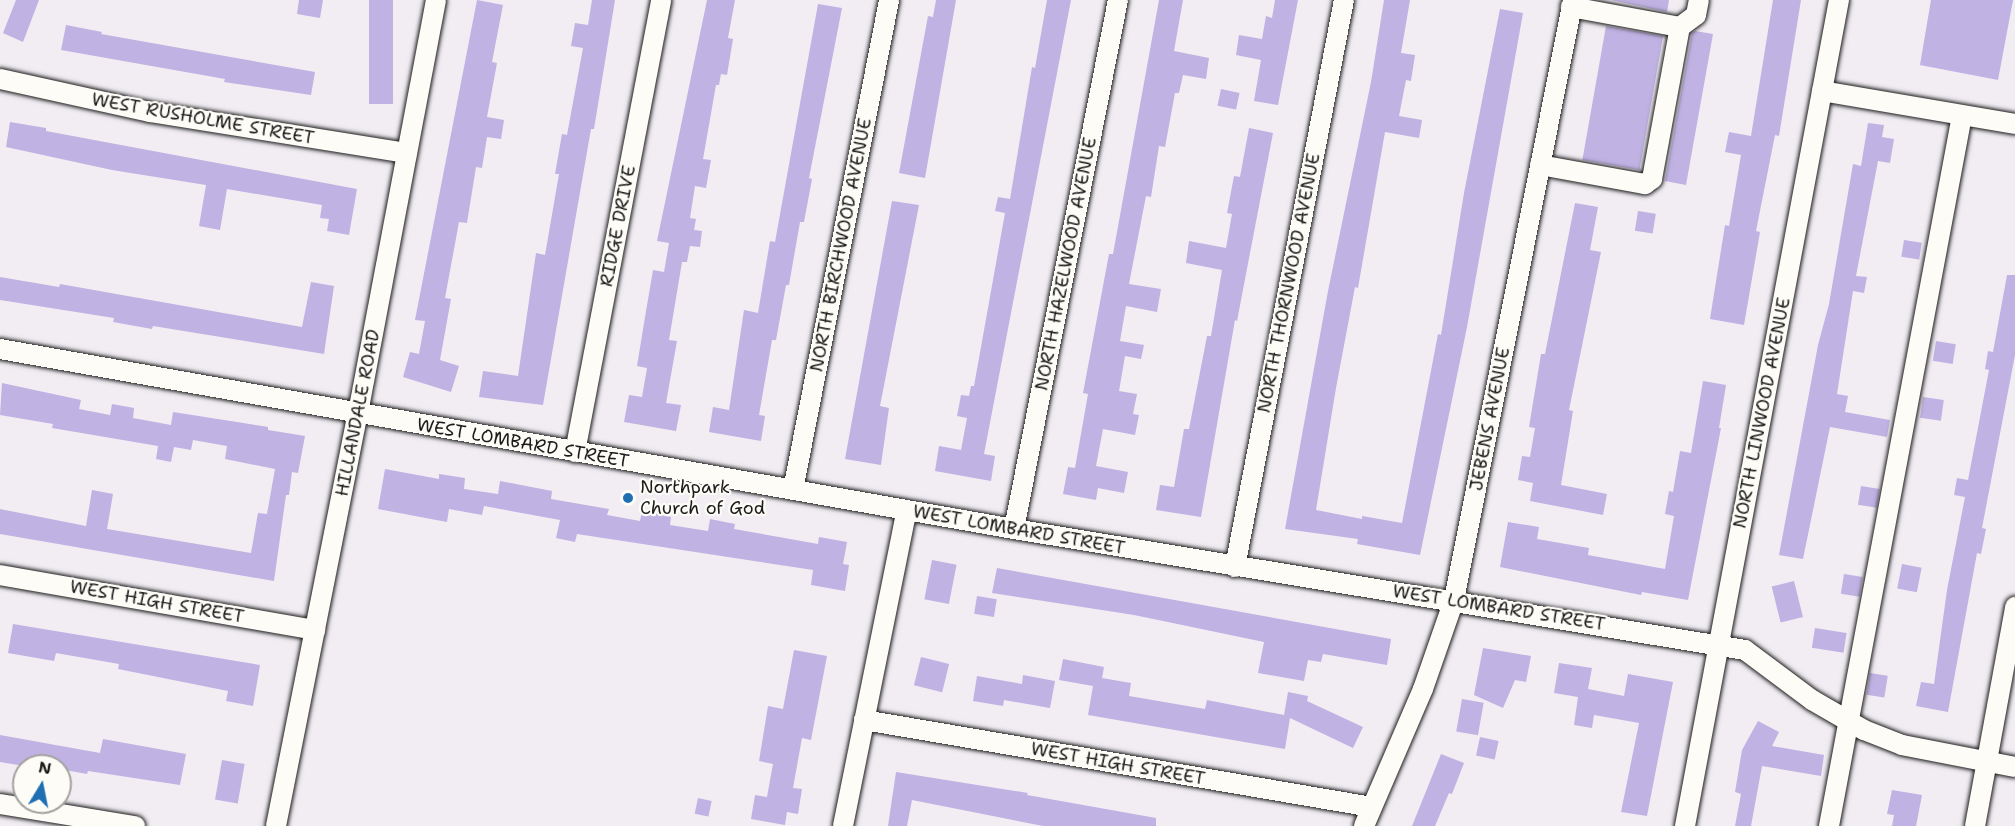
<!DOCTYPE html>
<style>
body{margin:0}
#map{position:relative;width:2015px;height:826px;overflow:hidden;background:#f1edf3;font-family:"Shantell Sans",sans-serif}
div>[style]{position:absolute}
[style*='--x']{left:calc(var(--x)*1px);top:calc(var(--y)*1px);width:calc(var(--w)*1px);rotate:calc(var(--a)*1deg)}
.building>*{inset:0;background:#c0b2e3;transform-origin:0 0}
.roads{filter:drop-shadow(0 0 2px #1c1c1c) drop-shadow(0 0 2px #1c1c1c)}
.minor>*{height:20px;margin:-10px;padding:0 10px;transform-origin:10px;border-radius:10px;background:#fdfcf7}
.dots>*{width:16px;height:16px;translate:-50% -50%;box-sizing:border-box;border:3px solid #fdfcf7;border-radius:50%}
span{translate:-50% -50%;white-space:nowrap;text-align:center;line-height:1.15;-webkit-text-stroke:4.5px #fdfcf7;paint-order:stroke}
.street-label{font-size:18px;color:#1c1c1c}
.poi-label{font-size:18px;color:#1c1c1c}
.left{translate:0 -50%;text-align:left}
.north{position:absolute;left:12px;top:754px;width:60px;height:60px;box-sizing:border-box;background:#fdfcf7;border:2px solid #a3a29f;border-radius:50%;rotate:10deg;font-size:16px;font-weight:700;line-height:24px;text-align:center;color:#1c1c1c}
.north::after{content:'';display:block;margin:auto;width:21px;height:27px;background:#1f6fb2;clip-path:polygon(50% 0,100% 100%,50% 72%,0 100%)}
</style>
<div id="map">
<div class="building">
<i style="clip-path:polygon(16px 0,39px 0,23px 42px,3px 33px)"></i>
<i style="clip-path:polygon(299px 0,323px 0,320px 18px,297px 14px)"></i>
<i style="left:369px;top:0;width:24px;height:104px"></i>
<i style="clip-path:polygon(477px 0,503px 5px,492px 62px,497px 63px,487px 117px,504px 120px,501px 139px,487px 137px,482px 168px,476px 167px,467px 223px,459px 222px,445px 298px,451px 299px,440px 360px,459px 366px,451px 392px,403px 377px,410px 352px,419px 354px,425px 321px,415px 320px)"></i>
<i style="clip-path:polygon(592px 0,615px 0,594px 129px,591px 129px,543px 405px,479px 397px,483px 371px,518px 376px,536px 253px,545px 255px,559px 174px,555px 174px,562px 134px,567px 135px,583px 48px,571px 46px,575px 23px,588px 25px)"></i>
<i style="clip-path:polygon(707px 0,735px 0,728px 38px,733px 39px,727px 75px,721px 74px,719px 85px,716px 85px,703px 159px,711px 160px,706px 188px,695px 186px,690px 218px,696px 219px,694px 230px,702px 231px,700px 247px,690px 246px,687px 262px,682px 262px,669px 340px,677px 341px,666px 403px,681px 405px,676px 431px,624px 422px,629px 395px,642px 397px,647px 368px,637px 366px,645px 317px,653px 270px,664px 272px,669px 243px,657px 241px)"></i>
<i style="clip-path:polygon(936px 0,956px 0,925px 178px,899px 173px,928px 16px,933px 17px)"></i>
<i style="clip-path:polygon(1047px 0,1071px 0,984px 454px,995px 456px,991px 481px,935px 471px,939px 446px,961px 450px,967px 418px,957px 416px,961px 395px,969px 396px,971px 386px,974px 386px,1005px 213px,995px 211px,998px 197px,1010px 199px,1032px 67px,1035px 68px)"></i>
<i style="clip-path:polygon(1159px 0,1183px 0,1174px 51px,1209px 58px,1206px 79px,1183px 75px,1179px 93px,1175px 93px,1165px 147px,1159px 146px,1151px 197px,1146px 196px,1129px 284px,1161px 289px,1157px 312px,1126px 306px,1120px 341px,1144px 345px,1141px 359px,1125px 356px,1119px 391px,1137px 394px,1133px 414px,1139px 415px,1135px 435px,1103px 429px,1096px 466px,1128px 472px,1124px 493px,1098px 488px,1096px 500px,1063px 494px,1068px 467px,1075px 468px,1088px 394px,1083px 393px,1109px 254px,1113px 254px)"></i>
<i style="clip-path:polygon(1275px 0,1298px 0,1278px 105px,1254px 101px,1261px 60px,1236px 55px,1239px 35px,1262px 39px,1266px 16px,1272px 18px)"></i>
<i style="clip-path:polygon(1384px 0,1410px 0,1401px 53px,1415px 55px,1411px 81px,1406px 80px,1399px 116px,1422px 120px,1419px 138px,1385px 132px,1358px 288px,1355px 287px,1336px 388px,1316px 510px,1362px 519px,1362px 516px,1402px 523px,1438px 334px,1441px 335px,1464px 193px,1500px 9px,1523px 13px,1467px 327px,1420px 555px,1357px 544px,1358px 539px,1285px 529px,1328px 291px,1371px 82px)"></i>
<i style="clip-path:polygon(1611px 0,1669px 0,1667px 12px)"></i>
<i style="clip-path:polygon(1773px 0,1801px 0,1779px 136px,1775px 135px,1756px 231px,1760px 232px,1744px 325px,1710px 319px,1725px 225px,1729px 226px,1741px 155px,1725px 152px,1729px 132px,1751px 136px)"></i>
<i style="clip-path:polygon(1931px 0,2013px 0,1998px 80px,1920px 65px)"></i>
<i style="clip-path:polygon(818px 4px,842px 8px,809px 178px,812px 179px,804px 222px,800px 222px,789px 285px,786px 285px,776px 340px,772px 340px,759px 415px,765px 416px,761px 441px,709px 432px,713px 407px,729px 410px,744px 310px,758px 313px,770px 241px,775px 242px)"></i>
<i style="clip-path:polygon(66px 25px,102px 32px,101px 34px,315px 72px,311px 95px,224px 82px,225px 79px,61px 50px)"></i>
<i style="left:1606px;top:26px;width:58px;height:136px;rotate:10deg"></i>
<i style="clip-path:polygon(1695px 31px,1713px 34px,1686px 185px,1665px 181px,1692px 33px)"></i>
<i style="left:1221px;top:89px;width:19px;height:17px;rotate:12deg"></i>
<i style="clip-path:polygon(10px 122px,46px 128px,46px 131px,357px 189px,349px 235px,327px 231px,329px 219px,320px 218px,322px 205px,227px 189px,220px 230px,199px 226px,206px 185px,112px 170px,6px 147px)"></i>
<i style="clip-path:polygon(1868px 123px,1884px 125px,1882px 137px,1894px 139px,1890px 163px,1878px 161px,1856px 276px,1867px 277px,1864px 293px,1853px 291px,1837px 394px,1848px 396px,1845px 412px,1890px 420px,1887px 437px,1830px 427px,1803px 559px,1779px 555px,1818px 345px,1829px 304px,1853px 164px,1861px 166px)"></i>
<i style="clip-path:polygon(1249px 128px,1273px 133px,1237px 321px,1235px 320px,1201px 517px,1156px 510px,1160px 485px,1174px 487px,1184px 429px,1189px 429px,1207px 336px,1211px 336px,1222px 270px,1186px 263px,1189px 241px,1226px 248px,1232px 214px,1227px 213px,1234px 176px,1240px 177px)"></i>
<i style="clip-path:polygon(892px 201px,919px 205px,880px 406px,889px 408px,881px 465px,845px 459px)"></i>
<i style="clip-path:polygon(1575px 203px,1598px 207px,1590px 250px,1601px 252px,1569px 410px,1573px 411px,1561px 485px,1607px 494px,1603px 515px,1530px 501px,1533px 483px,1518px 480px,1522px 456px,1530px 457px,1535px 428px,1529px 427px,1541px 354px,1545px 354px)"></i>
<i style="left:1638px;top:211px;width:18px;height:20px;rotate:9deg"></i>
<i style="left:1904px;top:240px;width:18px;height:17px;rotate:9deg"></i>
<i style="clip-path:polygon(2007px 275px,2015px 275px,2015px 355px,1982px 528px,1986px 529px,1981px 554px,1977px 553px,1948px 712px,1916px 706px,1921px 682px,1934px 684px,1947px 590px,1965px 497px,1954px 495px,1957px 478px,1968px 480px,1989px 370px,1985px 369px,1988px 351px,1993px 352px)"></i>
<i style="clip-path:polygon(0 277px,59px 287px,60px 284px,302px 327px,311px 282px,334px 286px,324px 354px,153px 326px,152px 329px,113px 322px,114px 318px,0 300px)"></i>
<i style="left:1936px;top:341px;width:20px;height:20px;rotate:9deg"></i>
<i style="clip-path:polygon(1703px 381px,1726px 385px,1719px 428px,1721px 428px,1688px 600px,1642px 592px,1641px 595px,1500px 567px,1508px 522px,1539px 527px,1537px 539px,1589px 548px,1588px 555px,1665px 569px,1674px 516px,1665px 514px,1669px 491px,1673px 492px,1680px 451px,1691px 453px)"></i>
<i style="clip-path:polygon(2px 383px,81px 400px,79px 409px,110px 415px,112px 404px,134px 408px,133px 418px,171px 425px,173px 412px,268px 427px,268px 430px,305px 436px,298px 473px,292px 472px,289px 495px,286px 495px,274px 581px,0 534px,0 509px,86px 526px,92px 490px,113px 494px,107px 529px,251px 553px,258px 513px,267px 514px,275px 469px,225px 459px,227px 446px,193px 440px,191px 450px,174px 447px,171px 462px,156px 459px,158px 446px,52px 428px,53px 424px,0 415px)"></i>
<i style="left:1923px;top:397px;width:21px;height:21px;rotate:8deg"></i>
<i style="clip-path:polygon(385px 469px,439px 479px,439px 474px,465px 478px,464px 489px,498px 494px,500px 481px,552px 491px,551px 499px,609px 509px,607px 515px,640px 521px,642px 511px,671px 517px,670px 525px,708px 531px,710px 519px,735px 524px,734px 529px,818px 544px,819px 537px,847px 542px,843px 564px,849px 565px,845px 591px,811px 585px,813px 570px,577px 534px,575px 542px,556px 538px,560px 520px,484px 506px,482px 515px,449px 509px,447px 522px,378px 509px)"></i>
<i style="left:1861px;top:486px;width:19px;height:19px;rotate:9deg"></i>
<i style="left:932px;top:560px;width:25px;height:40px;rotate:11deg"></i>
<i style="left:1902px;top:564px;width:20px;height:25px;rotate:11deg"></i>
<i style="clip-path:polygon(997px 568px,1391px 639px,1387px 665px,1323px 654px,1321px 662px,1308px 660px,1304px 681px,1258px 673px,1264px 642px,1134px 615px,992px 593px)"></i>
<i style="left:1844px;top:574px;width:19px;height:20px;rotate:9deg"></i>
<i style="left:1794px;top:581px;width:37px;height:23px;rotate:76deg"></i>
<i style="left:977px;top:596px;width:20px;height:18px;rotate:9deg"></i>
<i style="clip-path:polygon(13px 624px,260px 665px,253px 706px,226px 701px,228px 691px,118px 669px,119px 664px,56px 653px,54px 661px,8px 653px)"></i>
<i style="left:1815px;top:628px;width:32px;height:20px;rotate:9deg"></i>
<i style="clip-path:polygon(1483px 648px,1531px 656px,1526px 682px,1515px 680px,1503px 708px,1474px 695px)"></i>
<i style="clip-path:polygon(794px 650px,827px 656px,811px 740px,802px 738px,793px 788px,802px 789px,798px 814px,787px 812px,785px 825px,751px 819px,755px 795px,767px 797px,773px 764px,759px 761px,768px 706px,783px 709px)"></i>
<i style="left:921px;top:657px;width:29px;height:29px;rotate:14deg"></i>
<i style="clip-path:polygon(1063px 659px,1104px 667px,1102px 678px,1131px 683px,1129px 696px,1205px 709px,1207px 700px,1284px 715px,1288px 692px,1308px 696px,1307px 701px,1363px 727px,1353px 748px,1290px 718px,1285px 749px,1088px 715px,1093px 686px,1059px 680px)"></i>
<i style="clip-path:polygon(1559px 663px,1592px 668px,1588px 689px,1624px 696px,1628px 674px,1673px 682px,1647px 816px,1621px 812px,1639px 723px,1594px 715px,1592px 728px,1574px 725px,1578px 697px,1554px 693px)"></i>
<i style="left:1870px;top:673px;width:18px;height:22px;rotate:9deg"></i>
<i style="clip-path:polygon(1023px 675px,1055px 681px,1050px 708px,1004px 700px,1003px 706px,973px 701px,977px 676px,1022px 684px)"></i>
<i style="left:1462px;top:699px;width:22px;height:33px;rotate:10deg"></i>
<i style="clip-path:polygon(1758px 721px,1779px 732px,1772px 746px,1824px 755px,1821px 776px,1762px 766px,1751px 826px,1735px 826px,1741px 794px,1735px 792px,1742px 750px)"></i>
<i style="clip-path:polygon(0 735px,100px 753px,103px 739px,186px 754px,180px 785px,88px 771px,87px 774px,60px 769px,60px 766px,24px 766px,0 762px)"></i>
<i style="left:1480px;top:737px;width:19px;height:19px;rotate:12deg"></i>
<i style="clip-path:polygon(1441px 754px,1464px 763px,1452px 794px,1449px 793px,1435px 826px,1412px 826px)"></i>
<i style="left:222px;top:760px;width:23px;height:40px;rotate:10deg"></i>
<i style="clip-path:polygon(896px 772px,1028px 793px,1027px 795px,1156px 818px,1156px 826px,1043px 826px,912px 800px,907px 826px,888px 826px)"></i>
<i style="clip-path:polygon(1892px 790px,1922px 795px,1916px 826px,1892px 826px,1894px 815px,1887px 814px)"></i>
<i style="left:698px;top:798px;width:14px;height:16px;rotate:12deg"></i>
</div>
<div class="roads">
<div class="minor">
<i style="--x:1680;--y:27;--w:20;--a:-37"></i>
<i style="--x:1696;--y:15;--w:15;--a:-79"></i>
<i style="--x:0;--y:79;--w:154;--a:12.4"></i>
<i style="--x:150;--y:112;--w:260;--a:9.1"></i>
<i style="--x:1822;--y:91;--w:196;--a:9.7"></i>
<i style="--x:1540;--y:165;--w:107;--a:10.3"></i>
<i style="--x:1645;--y:184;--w:9;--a:-36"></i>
<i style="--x:1652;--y:179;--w:155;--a:-79.6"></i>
<i style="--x:1680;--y:27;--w:111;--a:-169.6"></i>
<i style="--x:0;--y:349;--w:1030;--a:10.07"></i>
<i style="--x:1014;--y:529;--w:741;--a:9.4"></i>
<i style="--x:1745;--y:650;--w:84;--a:36.7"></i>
<i style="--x:1812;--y:700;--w:60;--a:30"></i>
<i style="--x:1864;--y:730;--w:41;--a:21.5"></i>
<i style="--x:1902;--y:745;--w:115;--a:11"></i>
<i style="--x:575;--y:452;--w:460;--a:-79.2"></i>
<i style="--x:793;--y:490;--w:499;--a:-78.9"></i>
<i style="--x:1014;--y:529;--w:539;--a:-78.88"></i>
<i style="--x:1235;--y:567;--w:577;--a:-79.12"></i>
<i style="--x:0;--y:575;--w:320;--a:9.9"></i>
<i style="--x:864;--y:720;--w:515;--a:9.72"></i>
<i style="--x:0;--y:804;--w:137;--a:9.3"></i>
<i style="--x:276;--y:826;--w:421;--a:-78.8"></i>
<i style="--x:358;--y:413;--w:420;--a:-79.3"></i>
<i style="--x:843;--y:826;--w:322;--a:-78.6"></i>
<i style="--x:1364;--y:826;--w:149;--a:-66.7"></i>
<i style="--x:1423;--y:689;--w:94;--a:-70.8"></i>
<i style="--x:1454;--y:600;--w:612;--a:-78.78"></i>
<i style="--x:1685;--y:826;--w:840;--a:-79.44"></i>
<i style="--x:1829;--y:826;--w:723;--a:-79.4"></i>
<i style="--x:1975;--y:826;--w:223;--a:-79.6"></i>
</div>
</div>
<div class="dots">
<i style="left:628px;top:498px;background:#1f6fb2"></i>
</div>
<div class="street-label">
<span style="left:203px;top:119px;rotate:10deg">WEST RUSHOLME STREET</span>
<span style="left:618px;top:226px;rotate:-79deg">RIDGE DRIVE</span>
<span style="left:841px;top:245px;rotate:-79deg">NORTH BIRCHWOOD AVENUE</span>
<span style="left:1066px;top:264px;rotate:-79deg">NORTH HAZELWOOD AVENUE</span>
<span style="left:1289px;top:283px;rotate:-79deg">NORTH THORNWOOD AVENUE</span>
<span style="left:358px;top:413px;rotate:-79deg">HILLANDALE ROAD</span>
<span style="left:1762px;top:413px;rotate:-79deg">NORTH LINWOOD AVENUE</span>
<span style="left:1490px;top:419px;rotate:-79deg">JEBENS AVENUE</span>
<span style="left:523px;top:443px;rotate:10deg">WEST LOMBARD STREET</span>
<span style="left:1019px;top:530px;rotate:10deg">WEST LOMBARD STREET</span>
<span style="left:157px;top:602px;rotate:10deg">WEST HIGH STREET</span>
<span style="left:1499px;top:608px;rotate:9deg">WEST LOMBARD STREET</span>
<span style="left:1118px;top:764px;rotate:10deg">WEST HIGH STREET</span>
</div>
<div class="poi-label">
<span class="left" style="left:640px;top:498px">Northpark<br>Church of God</span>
</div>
<div class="north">N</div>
</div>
